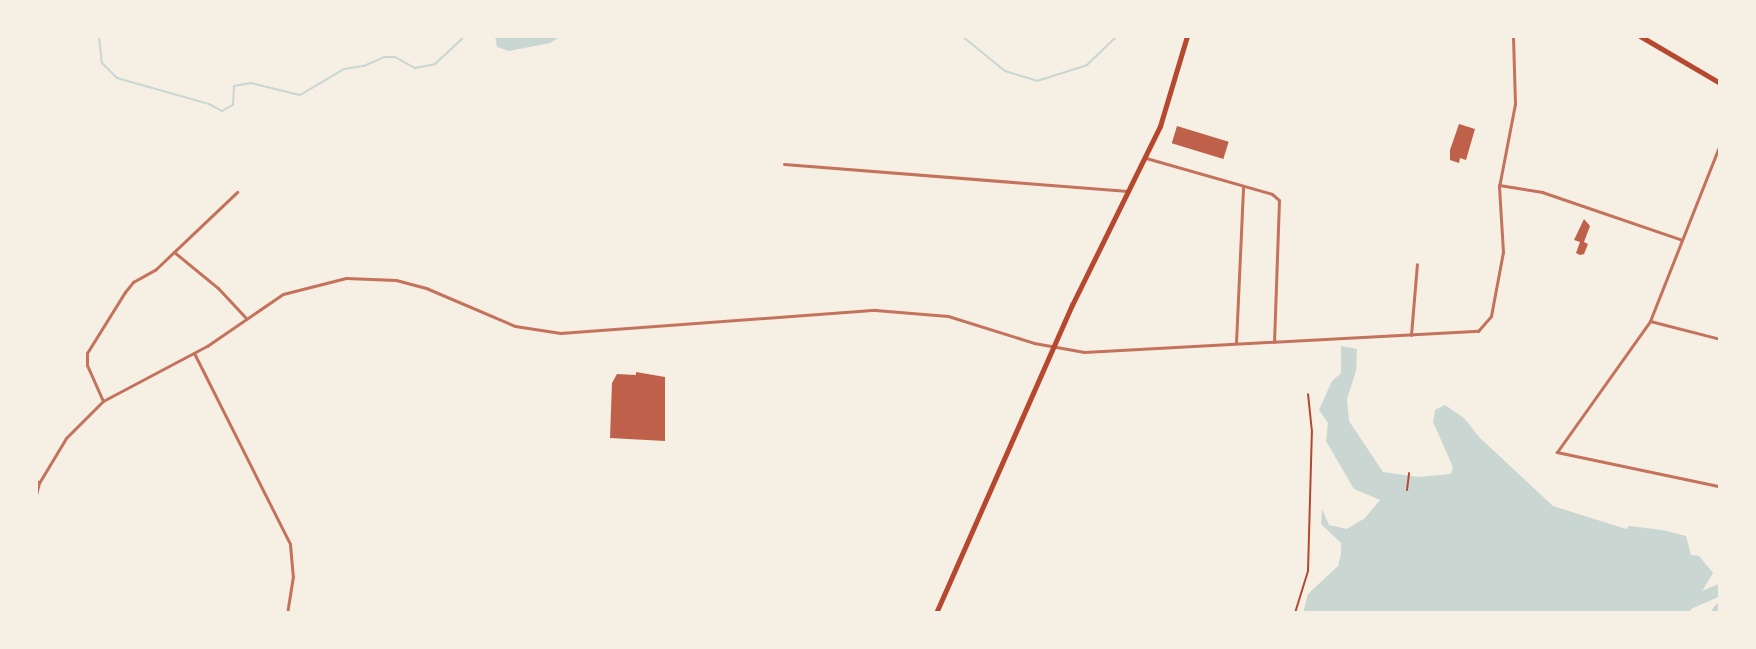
<!DOCTYPE html>
<style>
body{margin:0}
#map{position:relative;width:1756px;height:649px;overflow:hidden;background:#f6efe4;font-family:"Open Sans",sans-serif}
div>[style]{position:absolute}
[style*='--x']{left:calc(var(--x)*1px);top:calc(var(--y)*1px);width:calc(var(--w)*1px);rotate:calc(var(--a)*1deg)}
.water>*{inset:0;background:#c9d6d2}
.stream>*{height:2px;margin:-1px;padding:0 1px;transform-origin:1px;border-radius:1px;background:#c9d6d2}
.river>*{height:12px;margin:-6px;padding:0 6px;transform-origin:6px;border-radius:6px;background:#c9d6d2}
.building>*{inset:0;background:#bf614a;transform-origin:0 0}
.path>*{height:2px;margin:-1px;padding:0 1px;transform-origin:1px;border-radius:1px;background:#b5482f}
.minor>*{height:3px;margin:-1.5px;padding:0 1.5px;transform-origin:1.5px;border-radius:1.5px;background:#c5725c}
.tertiary>*{height:4px;margin:-2px;padding:0 2px;transform-origin:2px;border-radius:2px;background:#c5725c}
.secondary>*{height:5px;margin:-2.5px;padding:0 2.5px;transform-origin:2.5px;border-radius:2.5px;background:#b5482f}
.primary>*{height:5px;margin:-2.5px;padding:0 2.5px;transform-origin:2.5px;border-radius:2.5px;background:#b5482f}
span{translate:-50% -50%;white-space:nowrap;text-align:center;line-height:1.15;-webkit-text-stroke:6px #f6efe4;paint-order:stroke}
.frame{position:absolute;inset:0;border:38px solid #f6efe4;pointer-events:none}
</style>
<div id="map">
<div class="water">
<i style="clip-path:polygon(495px 36px,561px 36px,550px 43px,509px 51px,497px 47px)"></i>
<i style="clip-path:polygon(1341px 346px,1357px 349px,1356px 371px,1347px 399px,1349px 421px,1383px 472px,1418px 477px,1451px 474px,1453px 467px,1433px 422px,1435px 410px,1445px 405px,1464px 418px,1480px 438px,1553px 506px,1626px 529px,1629px 526px,1662px 530px,1686px 536px,1691px 555px,1699px 556px,1713px 573px,1689px 613px,1303px 613px,1308px 594px,1338px 566px,1341px 554px,1341px 543px,1321px 524px,1322px 509px,1329px 525px,1347px 529px,1365px 518px,1380px 500px,1354px 489px,1326px 441px,1328px 423px,1319px 410px,1332px 381px,1341px 373px)"></i>
</div>
<div class="stream">
<i style="--x:99;--y:36;--w:27;--a:84"></i>
<i style="--x:102;--y:63;--w:21;--a:45"></i>
<i style="--x:117;--y:78;--w:96;--a:15.8"></i>
<i style="--x:209;--y:104;--w:15;--a:28"></i>
<i style="--x:222;--y:111;--w:13;--a:-29"></i>
<i style="--x:233;--y:105;--w:19;--a:-87"></i>
<i style="--x:234;--y:86;--w:17;--a:-10"></i>
<i style="--x:251;--y:83;--w:50;--a:13.8"></i>
<i style="--x:300;--y:95;--w:51;--a:-30.6"></i>
<i style="--x:344;--y:69;--w:20;--a:-9"></i>
<i style="--x:364;--y:66;--w:22;--a:-24"></i>
<i style="--x:384;--y:57;--w:11;--a:0"></i>
<i style="--x:395;--y:57;--w:23;--a:29"></i>
<i style="--x:415;--y:68;--w:20;--a:-11"></i>
<i style="--x:435;--y:64;--w:41;--a:-43"></i>
<i style="--x:962;--y:36;--w:55;--a:39.1"></i>
<i style="--x:1005;--y:71;--w:34;--a:17"></i>
<i style="--x:1037;--y:81;--w:52;--a:-17.7"></i>
<i style="--x:1087;--y:65;--w:42;--a:-44"></i>
</div>
<div class="river">
<i style="--x:1666;--y:613;--w:59;--a:-23.1"></i>
<i style="--x:1717;--y:613;--w:5;--a:-53"></i>
</div>
<div class="building">
<i style="clip-path:polygon(1459px 124px,1475px 129px,1466px 160px,1460px 158px,1459px 163px,1450px 160px,1450px 150px)"></i>
<i style="left:1177px;top:126px;width:54px;height:18px;rotate:17deg"></i>
<i style="clip-path:polygon(1584px 219px,1590px 226px,1584px 242px,1588px 244px,1584px 254px,1580px 255px,1576px 253px,1580px 242px,1574px 240px)"></i>
<i style="clip-path:polygon(636px 372px,665px 377px,665px 441px,610px 438px,612px 383px,617px 374px,636px 375px)"></i>
</div>
<div class="path">
<i style="--x:1407;--y:490;--w:17;--a:-83"></i>
<i style="--x:1295;--y:613;--w:44;--a:-72.8"></i>
<i style="--x:1308;--y:571;--w:139;--a:-88.4"></i>
<i style="--x:1312;--y:432;--w:38;--a:-96"></i>
</div>
<div class="minor">
<i style="--x:1146;--y:158;--w:131;--a:15.9"></i>
<i style="--x:1272;--y:194;--w:9;--a:41"></i>
<i style="--x:1279;--y:200;--w:142;--a:92"></i>
<i style="--x:784;--y:164;--w:345;--a:4.5"></i>
<i style="--x:1499;--y:185;--w:44;--a:9.2"></i>
<i style="--x:1542;--y:192;--w:148;--a:18.9"></i>
<i style="--x:174;--y:252;--w:57;--a:39.3"></i>
<i style="--x:218;--y:288;--w:40;--a:47"></i>
<i style="--x:1650;--y:321;--w:72;--a:14.4"></i>
<i style="--x:1411;--y:335;--w:71;--a:-85.2"></i>
<i style="--x:1236;--y:343;--w:156;--a:-87.4"></i>
<i style="--x:194;--y:353;--w:214;--a:63.3"></i>
<i style="--x:290;--y:544;--w:32;--a:85"></i>
<i style="--x:293;--y:576;--w:37;--a:99"></i>
<i style="--x:103;--y:401;--w:39;--a:-114"></i>
<i style="--x:87;--y:365;--w:12;--a:-90"></i>
<i style="--x:87;--y:353;--w:72;--a:-58.1"></i>
<i style="--x:125;--y:292;--w:13;--a:-51"></i>
<i style="--x:133;--y:282;--w:26;--a:-29"></i>
<i style="--x:156;--y:269;--w:112;--a:-43.5"></i>
<i style="--x:39;--y:483;--w:52;--a:-59"></i>
<i style="--x:66;--y:438;--w:52;--a:-45"></i>
<i style="--x:103;--y:401;--w:118;--a:-27.9"></i>
<i style="--x:207;--y:346;--w:92;--a:-34.4"></i>
<i style="--x:283;--y:294;--w:65;--a:-14.3"></i>
<i style="--x:346;--y:278;--w:50;--a:2.3"></i>
<i style="--x:396;--y:280;--w:31;--a:15"></i>
<i style="--x:426;--y:288;--w:97;--a:23.1"></i>
<i style="--x:515;--y:326;--w:46;--a:8.8"></i>
<i style="--x:560;--y:333;--w:316;--a:-4.2"></i>
<i style="--x:875;--y:310;--w:73;--a:4.7"></i>
<i style="--x:948;--y:316;--w:90;--a:17.4"></i>
<i style="--x:1034;--y:343;--w:51;--a:10.2"></i>
<i style="--x:1084;--y:352;--w:395;--a:-3.1"></i>
<i style="--x:1478;--y:331;--w:20;--a:-49"></i>
<i style="--x:1491;--y:316;--w:65;--a:-79.4"></i>
<i style="--x:1503;--y:252;--w:65;--a:-93.5"></i>
<i style="--x:1499;--y:187;--w:85;--a:-79.1"></i>
<i style="--x:1515;--y:104;--w:68;--a:-91.7"></i>
<i style="--x:1718;--y:486;--w:165;--a:-168.1"></i>
<i style="--x:1557;--y:452;--w:161;--a:-54.6"></i>
<i style="--x:1650;--y:321;--w:190;--a:-68.4"></i>
</div>
<div class="tertiary">
<i style="--x:1720;--y:461;--w:46;--a:90"></i>
<i style="--x:36;--y:482;--w:3;--a:18"></i>
<i style="--x:39;--y:483;--w:12;--a:104"></i>
</div>
<div class="secondary">
<i style="--x:1640;--y:36;--w:93;--a:30.4"></i>
</div>
<div class="primary">
<i style="--x:936;--y:613;--w:337;--a:-66.2"></i>
<i style="--x:1072;--y:305;--w:199;--a:-63.8"></i>
<i style="--x:1160;--y:126;--w:94;--a:-73.3"></i>
</div>
<div class="frame"></div>
</div>
